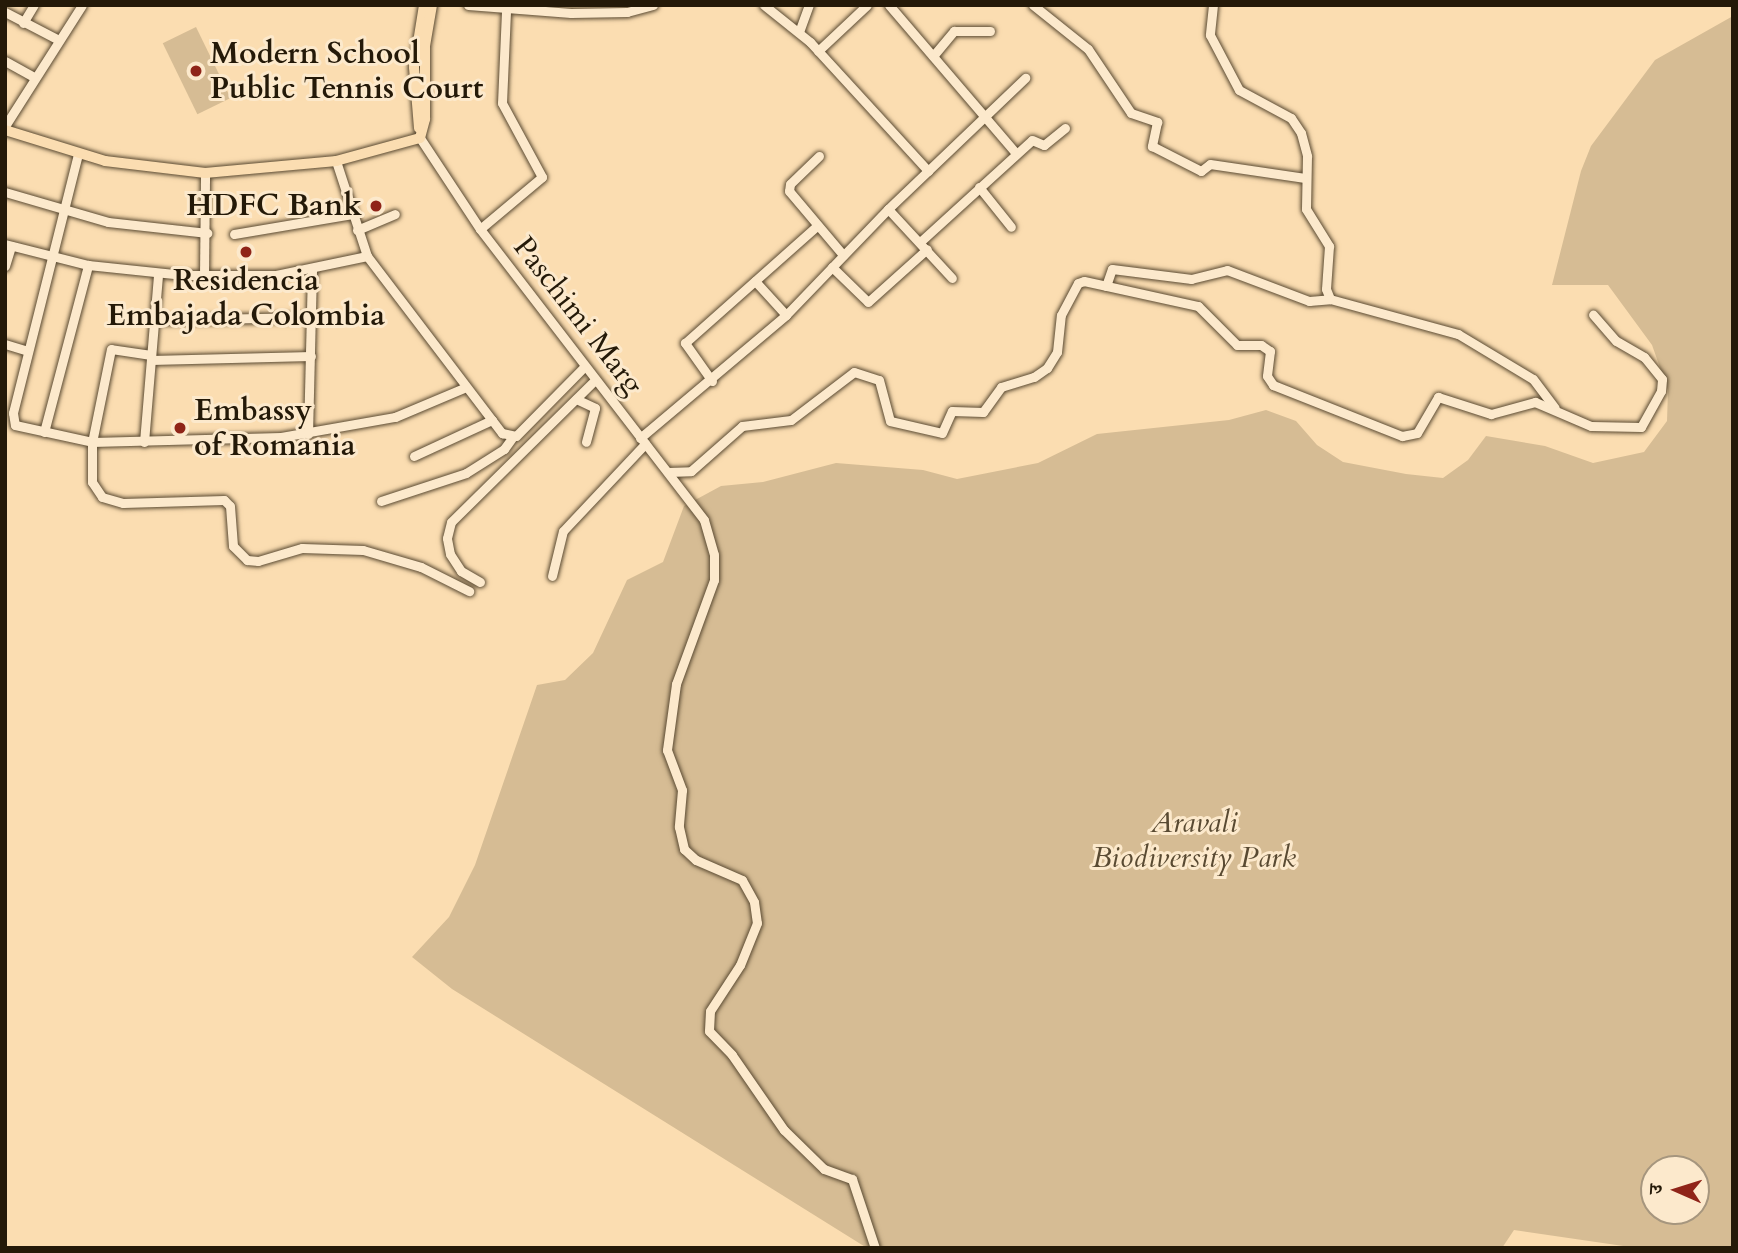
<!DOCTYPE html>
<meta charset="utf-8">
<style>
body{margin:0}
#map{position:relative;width:1738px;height:1253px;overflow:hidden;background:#fbddb1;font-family:Cardo,"Noto Serif Devanagari",serif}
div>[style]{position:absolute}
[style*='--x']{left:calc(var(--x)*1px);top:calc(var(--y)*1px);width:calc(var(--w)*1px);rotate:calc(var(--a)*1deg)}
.green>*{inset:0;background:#d6bc94;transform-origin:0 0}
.roads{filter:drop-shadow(0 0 2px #5a4a32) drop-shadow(0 0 2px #5a4a32)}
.minor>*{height:9px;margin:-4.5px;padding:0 4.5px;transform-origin:4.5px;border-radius:4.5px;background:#fce9cc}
.major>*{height:10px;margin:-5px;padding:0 5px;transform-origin:5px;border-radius:5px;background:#fbddb1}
.dots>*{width:19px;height:19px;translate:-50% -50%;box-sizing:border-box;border:4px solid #fce9cc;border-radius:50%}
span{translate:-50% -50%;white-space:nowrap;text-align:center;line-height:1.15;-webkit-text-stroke:6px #fce9cc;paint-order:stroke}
.poi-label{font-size:30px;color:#241908;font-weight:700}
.left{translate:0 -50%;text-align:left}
.right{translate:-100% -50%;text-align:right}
.street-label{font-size:30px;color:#241908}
.park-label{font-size:30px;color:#594a32;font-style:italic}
.frame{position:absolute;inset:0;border:7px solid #241908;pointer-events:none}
.north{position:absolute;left:1640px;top:1155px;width:70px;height:70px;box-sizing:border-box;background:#fce9cc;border:2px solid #a6967e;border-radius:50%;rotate:273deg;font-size:19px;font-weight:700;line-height:28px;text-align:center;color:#241908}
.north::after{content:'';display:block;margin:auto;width:24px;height:32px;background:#8f2418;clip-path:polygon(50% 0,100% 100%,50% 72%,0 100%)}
</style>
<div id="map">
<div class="green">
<i style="clip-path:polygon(evenodd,1733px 16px,1733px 1248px,1637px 1248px,1514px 1230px,1502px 1248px,867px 1248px,452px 989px,412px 957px,449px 917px,475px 865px,537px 685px,565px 680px,593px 653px,627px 580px,663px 562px,684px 506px,721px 486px,763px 482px,836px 463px,923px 470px,957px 479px,1038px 463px,1097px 434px,1229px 420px,1266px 410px,1296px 421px,1317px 445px,1343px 462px,1406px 474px,1443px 478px,1468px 460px,1486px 436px,1545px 446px,1593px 463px,1644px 452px,1667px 421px,1668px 390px,1652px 345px,1608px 285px,1552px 285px,1581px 171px,1591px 146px,1655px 60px,1733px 16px,1654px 1169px,1696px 1169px,1696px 1211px,1654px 1211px,1654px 1169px)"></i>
<i style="left:196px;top:27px;width:79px;height:37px;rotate:64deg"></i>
</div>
<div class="roads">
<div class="minor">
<i style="--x:468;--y:5;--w:103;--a:4.4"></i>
<i style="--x:571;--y:13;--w:56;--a:-1"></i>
<i style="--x:627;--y:12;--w:27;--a:-15"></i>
<i style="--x:764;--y:5;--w:59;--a:38.8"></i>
<i style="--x:810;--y:42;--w:175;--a:47.5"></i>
<i style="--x:889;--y:5;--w:195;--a:49.4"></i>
<i style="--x:1033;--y:5;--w:70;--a:38.7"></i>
<i style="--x:1088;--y:49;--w:77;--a:56.1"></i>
<i style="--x:1131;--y:113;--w:28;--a:19"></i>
<i style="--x:1157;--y:122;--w:25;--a:102"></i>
<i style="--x:1152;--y:146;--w:55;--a:27"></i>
<i style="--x:1201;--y:171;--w:11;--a:-38"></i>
<i style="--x:1210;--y:164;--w:96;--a:8.4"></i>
<i style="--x:1213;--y:5;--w:30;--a:96"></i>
<i style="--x:1210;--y:35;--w:62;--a:62.2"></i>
<i style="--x:1239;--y:90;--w:59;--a:28.3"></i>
<i style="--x:1291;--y:118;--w:18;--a:56"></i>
<i style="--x:1301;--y:133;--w:24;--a:75"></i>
<i style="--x:1307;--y:156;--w:53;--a:91.1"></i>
<i style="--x:1306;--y:209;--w:44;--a:58.1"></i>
<i style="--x:1329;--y:246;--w:43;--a:94"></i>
<i style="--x:1326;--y:289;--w:11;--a:68"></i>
<i style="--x:1330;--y:299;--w:133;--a:15.3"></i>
<i style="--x:1458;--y:334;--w:87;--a:31"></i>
<i style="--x:1533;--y:379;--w:36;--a:53"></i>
<i style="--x:5;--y:12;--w:59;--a:27.4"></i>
<i style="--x:23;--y:23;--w:21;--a:-59"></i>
<i style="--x:799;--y:32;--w:29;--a:-70"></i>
<i style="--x:818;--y:51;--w:67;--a:-43.2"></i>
<i style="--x:933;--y:56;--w:33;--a:-50"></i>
<i style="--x:954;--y:31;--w:36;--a:0"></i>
<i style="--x:5;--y:61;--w:33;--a:29"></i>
<i style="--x:5;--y:126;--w:143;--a:-57.5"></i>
<i style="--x:420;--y:138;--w:109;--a:56.6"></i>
<i style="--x:480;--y:229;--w:367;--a:52.4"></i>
<i style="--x:704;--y:520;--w:36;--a:74"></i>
<i style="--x:714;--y:555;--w:25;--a:90"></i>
<i style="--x:714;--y:580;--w:111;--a:110.1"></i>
<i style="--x:676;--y:684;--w:67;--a:97.8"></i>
<i style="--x:667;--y:750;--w:43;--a:69.4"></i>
<i style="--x:682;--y:790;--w:37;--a:95"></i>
<i style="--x:679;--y:827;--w:23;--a:77"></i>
<i style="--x:684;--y:849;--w:16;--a:43"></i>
<i style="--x:696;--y:860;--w:50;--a:23.5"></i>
<i style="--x:742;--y:880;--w:25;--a:61"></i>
<i style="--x:754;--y:902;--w:21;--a:82"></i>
<i style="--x:757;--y:923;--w:45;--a:112"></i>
<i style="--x:740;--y:965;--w:55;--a:123.1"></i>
<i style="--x:710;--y:1011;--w:20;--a:93"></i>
<i style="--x:709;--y:1031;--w:33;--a:46"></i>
<i style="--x:732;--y:1055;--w:91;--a:55.3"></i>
<i style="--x:784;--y:1130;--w:56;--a:44.3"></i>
<i style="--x:824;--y:1169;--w:30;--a:20"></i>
<i style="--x:852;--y:1179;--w:73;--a:71.6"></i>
<i style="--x:78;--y:154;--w:267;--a:104.1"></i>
<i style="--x:13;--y:413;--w:12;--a:81"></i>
<i style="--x:15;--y:425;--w:79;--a:12.4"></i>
<i style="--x:92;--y:442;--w:189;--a:-1.5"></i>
<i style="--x:281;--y:437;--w:116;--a:-10"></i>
<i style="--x:395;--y:417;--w:77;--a:-22.9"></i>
<i style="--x:819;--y:156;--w:40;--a:136"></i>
<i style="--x:790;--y:184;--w:7;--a:98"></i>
<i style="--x:789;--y:191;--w:84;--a:49.8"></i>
<i style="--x:336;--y:161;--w:100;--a:71.9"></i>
<i style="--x:367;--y:256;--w:223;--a:52.7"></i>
<i style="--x:502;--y:433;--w:14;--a:12"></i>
<i style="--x:516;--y:436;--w:97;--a:-45.4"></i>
<i style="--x:979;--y:187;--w:51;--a:51.3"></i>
<i style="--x:5;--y:192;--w:107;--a:16.2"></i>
<i style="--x:108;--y:222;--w:100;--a:6.3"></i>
<i style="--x:888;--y:209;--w:94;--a:47.2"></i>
<i style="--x:480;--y:229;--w:81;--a:-40"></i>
<i style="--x:542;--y:177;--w:84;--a:-118.4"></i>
<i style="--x:502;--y:103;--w:91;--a:-87.5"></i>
<i style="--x:357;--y:230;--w:41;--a:-22.8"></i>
<i style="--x:234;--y:234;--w:120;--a:-9.6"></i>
<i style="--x:920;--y:242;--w:151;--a:-42.3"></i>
<i style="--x:1032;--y:140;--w:13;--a:23"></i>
<i style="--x:1044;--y:145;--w:27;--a:-39"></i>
<i style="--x:5;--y:244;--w:86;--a:14.2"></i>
<i style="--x:88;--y:265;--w:96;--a:6"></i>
<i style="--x:183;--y:275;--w:93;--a:0"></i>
<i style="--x:276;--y:275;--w:93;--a:-11.8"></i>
<i style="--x:5;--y:266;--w:21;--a:-73"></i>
<i style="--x:832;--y:267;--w:50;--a:44.2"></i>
<i style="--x:868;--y:302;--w:79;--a:-41.9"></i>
<i style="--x:204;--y:276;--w:103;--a:-89.4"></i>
<i style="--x:755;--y:281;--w:46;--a:47.6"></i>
<i style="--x:1106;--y:286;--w:18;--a:-71"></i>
<i style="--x:1112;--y:269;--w:80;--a:7.2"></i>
<i style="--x:1191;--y:279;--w:37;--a:-14"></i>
<i style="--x:1227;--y:270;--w:88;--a:20.7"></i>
<i style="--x:1309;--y:301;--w:21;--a:-5"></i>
<i style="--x:154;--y:320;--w:158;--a:-1.1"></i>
<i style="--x:5;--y:344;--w:24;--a:17"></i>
<i style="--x:151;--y:355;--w:40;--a:-171.5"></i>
<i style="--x:111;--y:349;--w:95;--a:101.5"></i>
<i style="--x:92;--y:442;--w:40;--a:90"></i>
<i style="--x:92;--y:482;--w:18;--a:56"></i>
<i style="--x:102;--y:497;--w:22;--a:16"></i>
<i style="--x:123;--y:503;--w:101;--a:-1.7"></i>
<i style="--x:224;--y:500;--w:8;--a:45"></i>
<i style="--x:230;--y:506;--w:40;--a:85.7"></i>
<i style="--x:233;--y:546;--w:20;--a:45"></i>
<i style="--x:247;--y:560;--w:11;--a:5"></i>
<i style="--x:258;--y:561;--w:46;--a:-16.5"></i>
<i style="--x:302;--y:548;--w:61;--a:1.9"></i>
<i style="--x:363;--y:550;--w:60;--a:16.3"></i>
<i style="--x:421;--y:567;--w:54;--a:26.6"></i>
<i style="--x:151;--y:360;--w:160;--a:-1.4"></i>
<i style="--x:712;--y:381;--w:47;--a:-125.4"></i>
<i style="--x:685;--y:343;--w:176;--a:-41.6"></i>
<i style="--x:576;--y:399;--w:21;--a:25"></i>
<i style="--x:595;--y:408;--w:35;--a:105"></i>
<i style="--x:44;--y:432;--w:173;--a:-75.2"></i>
<i style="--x:308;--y:434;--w:165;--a:-88.6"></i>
<i style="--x:640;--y:438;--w:191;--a:-40.1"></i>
<i style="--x:786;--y:315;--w:147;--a:-46.1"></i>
<i style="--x:888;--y:209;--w:190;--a:-43.7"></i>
<i style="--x:144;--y:442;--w:169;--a:-85.2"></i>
<i style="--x:414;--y:456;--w:86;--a:-24.8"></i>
<i style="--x:668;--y:472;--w:23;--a:-2"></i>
<i style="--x:691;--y:471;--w:68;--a:-41.4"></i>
<i style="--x:742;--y:426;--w:49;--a:-7"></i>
<i style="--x:791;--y:420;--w:79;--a:-37.3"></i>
<i style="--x:854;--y:372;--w:26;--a:18"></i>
<i style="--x:879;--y:380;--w:42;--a:75"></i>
<i style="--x:890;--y:421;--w:53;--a:13"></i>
<i style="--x:942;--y:433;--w:24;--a:-66"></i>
<i style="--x:952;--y:411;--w:31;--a:2"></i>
<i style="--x:983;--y:412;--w:31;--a:-54"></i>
<i style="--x:1001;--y:387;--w:34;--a:-17"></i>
<i style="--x:1034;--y:377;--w:16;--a:-35"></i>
<i style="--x:1047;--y:368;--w:19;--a:-58"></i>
<i style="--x:1057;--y:352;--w:37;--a:-84"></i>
<i style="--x:1061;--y:315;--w:36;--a:-62"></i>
<i style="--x:1078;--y:283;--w:6;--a:-18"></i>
<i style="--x:1084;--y:281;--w:117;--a:12.4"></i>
<i style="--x:1198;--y:306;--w:55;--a:45"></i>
<i style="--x:1237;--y:345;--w:24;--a:0"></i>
<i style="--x:1261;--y:345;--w:11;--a:34"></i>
<i style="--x:1270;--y:351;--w:25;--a:97"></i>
<i style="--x:1267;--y:376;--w:11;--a:56"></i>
<i style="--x:1273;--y:385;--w:139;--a:21.6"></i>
<i style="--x:1402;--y:436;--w:15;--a:-11"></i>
<i style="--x:1417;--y:433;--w:42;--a:-59.7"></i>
<i style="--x:1438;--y:397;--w:56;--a:17.8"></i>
<i style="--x:1491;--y:414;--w:46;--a:-15.3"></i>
<i style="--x:1535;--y:402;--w:61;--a:23.2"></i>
<i style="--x:1591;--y:426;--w:50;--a:1.1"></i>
<i style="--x:1641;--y:427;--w:41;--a:-60.9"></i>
<i style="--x:1661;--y:391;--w:12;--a:-85"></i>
<i style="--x:1662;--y:379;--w:28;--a:-129"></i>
<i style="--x:1644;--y:357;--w:32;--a:-150"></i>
<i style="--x:1616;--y:341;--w:35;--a:-131"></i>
<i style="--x:381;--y:501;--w:89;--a:-18.2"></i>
<i style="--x:466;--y:473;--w:45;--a:-32.3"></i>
<i style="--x:504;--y:449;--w:14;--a:-54"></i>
<i style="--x:552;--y:576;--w:46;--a:-76.3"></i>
<i style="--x:563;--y:531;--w:120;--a:-46.7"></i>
<i style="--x:480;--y:582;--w:22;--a:-150"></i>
<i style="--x:461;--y:571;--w:20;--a:-123"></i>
<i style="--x:450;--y:554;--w:16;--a:-101"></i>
<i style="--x:447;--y:538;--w:16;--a:-76"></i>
<i style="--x:451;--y:522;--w:202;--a:-44.6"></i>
</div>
<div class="major">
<i style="--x:419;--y:128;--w:61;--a:-94.7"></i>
<i style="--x:414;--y:67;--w:63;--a:-80.8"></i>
<i style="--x:5;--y:130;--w:105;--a:17.2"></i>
<i style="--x:105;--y:161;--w:101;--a:6.8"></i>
<i style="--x:205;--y:173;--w:132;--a:-5.2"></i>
<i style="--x:336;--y:161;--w:87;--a:-15.3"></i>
<i style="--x:420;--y:138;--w:20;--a:-75"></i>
<i style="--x:425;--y:119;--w:73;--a:-90"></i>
<i style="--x:425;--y:46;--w:42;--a:-80.3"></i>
</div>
</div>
<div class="dots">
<i style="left:196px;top:71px;background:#8f2418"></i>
<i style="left:376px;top:206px;background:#8f2418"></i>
<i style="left:246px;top:252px;background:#8f2418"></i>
<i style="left:180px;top:428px;background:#8f2418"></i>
</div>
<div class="poi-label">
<span class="left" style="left:210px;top:71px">Modern School<br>Public Tennis Court</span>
<span class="right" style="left:362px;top:206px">HDFC Bank</span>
<span style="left:246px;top:298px">Residencia<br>Embajada Colombia</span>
<span class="left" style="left:194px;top:428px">Embassy<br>of Romania</span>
</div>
<div class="street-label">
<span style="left:578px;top:316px;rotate:52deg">Paschimi Marg</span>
</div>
<div class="park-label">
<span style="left:1194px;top:840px">Aravali<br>Biodiversity Park</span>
</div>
<div class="frame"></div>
<div class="north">उ</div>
</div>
